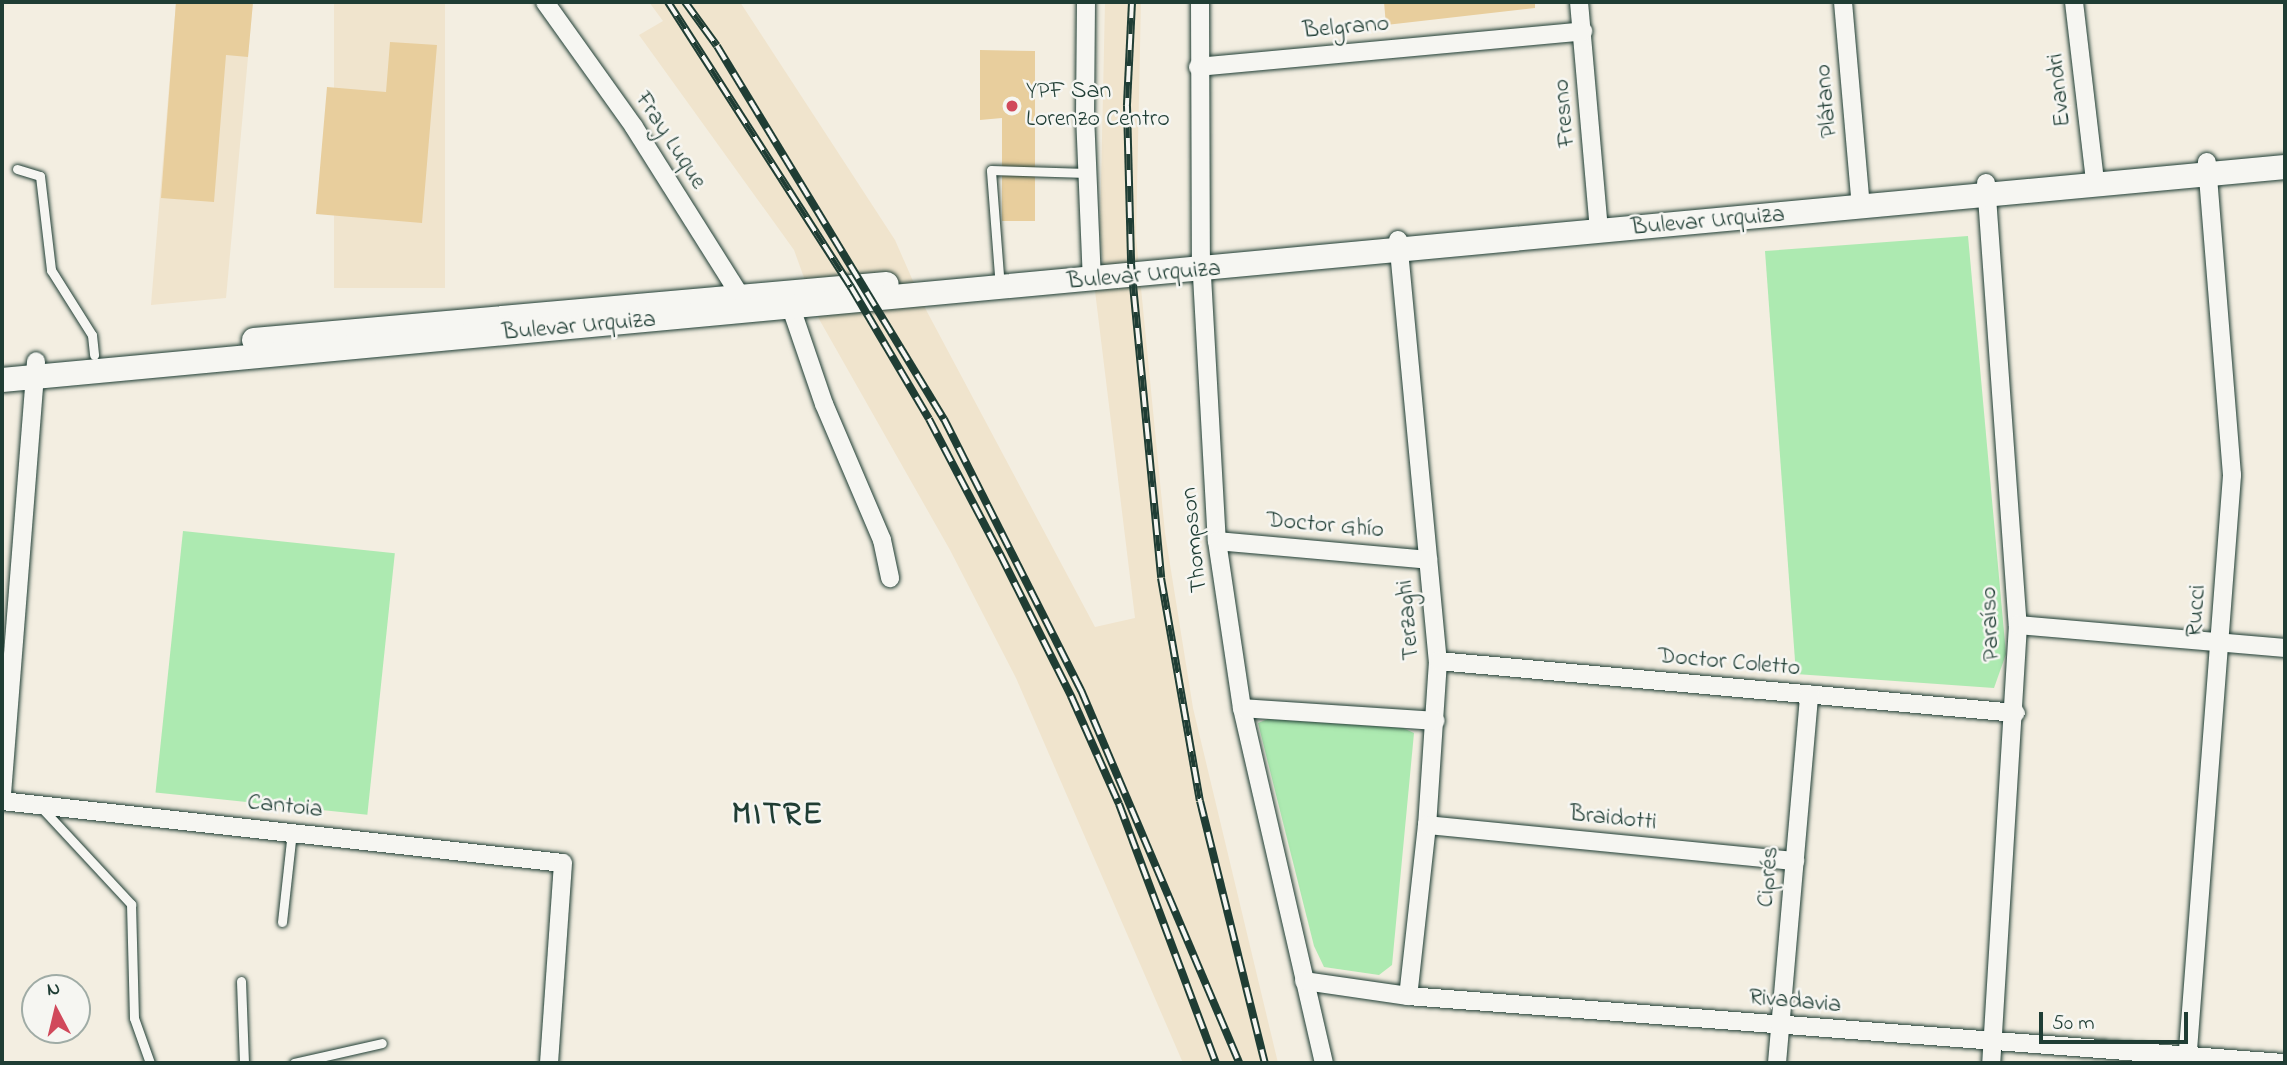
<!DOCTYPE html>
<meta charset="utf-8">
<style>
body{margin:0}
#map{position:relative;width:2287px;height:1065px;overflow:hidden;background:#f3eee1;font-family:"Indie Flower",sans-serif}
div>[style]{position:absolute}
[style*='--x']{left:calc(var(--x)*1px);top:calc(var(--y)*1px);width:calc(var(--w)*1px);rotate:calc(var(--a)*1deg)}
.built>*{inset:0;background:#f0e4cd;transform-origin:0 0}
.green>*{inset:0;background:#adeab1;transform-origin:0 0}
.building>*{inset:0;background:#e8ce9d}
.roads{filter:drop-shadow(0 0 2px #1f3d34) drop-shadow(0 0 2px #1f3d34)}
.lane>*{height:9px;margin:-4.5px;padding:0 4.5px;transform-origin:4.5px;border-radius:4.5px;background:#f6f6f2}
.street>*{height:18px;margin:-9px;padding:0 9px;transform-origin:9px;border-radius:9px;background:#f6f6f2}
.secondary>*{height:24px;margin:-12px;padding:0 12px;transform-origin:12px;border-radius:12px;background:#f6f6f2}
.rail>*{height:8px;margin-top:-4px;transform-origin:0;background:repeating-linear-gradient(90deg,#f6f6f2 0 16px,#1f3d34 0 32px);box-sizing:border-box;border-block:2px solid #1f3d34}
.dots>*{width:19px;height:19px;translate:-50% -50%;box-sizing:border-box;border:4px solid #f6f6f2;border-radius:50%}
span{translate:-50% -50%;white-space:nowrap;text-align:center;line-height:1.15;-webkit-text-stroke:5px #f6f6f2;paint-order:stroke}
.street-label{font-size:24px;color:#1f3d34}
.poi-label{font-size:24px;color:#1f3d34}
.left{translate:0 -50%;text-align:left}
.district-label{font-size:32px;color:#1f3d34;font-weight:700;letter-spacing:2px}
.frame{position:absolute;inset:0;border:4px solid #1f3d34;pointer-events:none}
.north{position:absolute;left:21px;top:974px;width:70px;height:70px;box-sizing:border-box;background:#f6f6f2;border:2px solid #a0aca6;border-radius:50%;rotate:353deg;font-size:19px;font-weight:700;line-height:28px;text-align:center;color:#1f3d34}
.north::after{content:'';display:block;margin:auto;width:24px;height:32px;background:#d1495b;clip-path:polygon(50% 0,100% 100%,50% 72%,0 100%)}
.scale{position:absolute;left:2039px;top:1012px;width:149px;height:32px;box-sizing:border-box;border:4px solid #1f3d34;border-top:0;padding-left:9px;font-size:21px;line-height:24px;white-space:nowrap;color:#1f3d34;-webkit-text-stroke:5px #f6f6f2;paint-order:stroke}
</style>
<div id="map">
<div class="built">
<i style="clip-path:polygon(176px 2px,253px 2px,248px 57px,226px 298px,151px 305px)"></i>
<i style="left:334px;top:2px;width:111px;height:286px"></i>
<i style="clip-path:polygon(649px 2px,740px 2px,895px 240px,924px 306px,1095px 627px,1135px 618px,1095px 291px,1105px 290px,1100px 229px,1105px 2px,1141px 2px,1136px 237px,1165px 533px,1193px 708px,1278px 1063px,1183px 1063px,1016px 678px,950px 550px,819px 319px,794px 250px,639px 35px,663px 21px)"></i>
</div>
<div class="green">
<i style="clip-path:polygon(1968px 236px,2006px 654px,1994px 688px,1796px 674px,1765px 251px)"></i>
<i style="left:183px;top:531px;width:213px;height:263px;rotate:6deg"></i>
<i style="clip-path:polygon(1268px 719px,1403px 728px,1414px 733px,1392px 965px,1379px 975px,1324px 967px,1314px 946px,1258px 723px)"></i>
</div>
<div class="building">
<i style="clip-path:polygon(176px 2px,253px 2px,248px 57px,226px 55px,214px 202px,161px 198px)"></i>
<i style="clip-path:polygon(1384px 2px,1535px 2px,1535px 8px,1386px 25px)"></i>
<i style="clip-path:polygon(390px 42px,437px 45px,422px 223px,316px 214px,327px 87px,386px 92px)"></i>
<i style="clip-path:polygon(980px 50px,1035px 51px,1035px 221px,1002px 221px,1002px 118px,980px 120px)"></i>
</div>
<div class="roads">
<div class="lane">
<i style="--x:17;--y:169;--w:24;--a:17"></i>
<i style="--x:40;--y:176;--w:95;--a:83.3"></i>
<i style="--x:51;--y:270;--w:77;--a:57.8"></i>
<i style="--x:92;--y:335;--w:20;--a:84"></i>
<i style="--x:999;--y:275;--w:105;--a:-94.4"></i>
<i style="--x:991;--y:170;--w:96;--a:1.8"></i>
<i style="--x:40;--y:806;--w:134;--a:47.1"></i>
<i style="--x:131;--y:904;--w:114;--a:88.5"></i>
<i style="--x:134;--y:1018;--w:48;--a:70.4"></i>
<i style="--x:282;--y:922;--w:91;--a:-83.7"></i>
<i style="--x:241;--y:981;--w:82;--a:87.9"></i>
<i style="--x:294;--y:1063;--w:90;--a:-12.8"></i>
</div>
<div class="street">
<i style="--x:545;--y:2;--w:153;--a:54.5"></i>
<i style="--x:634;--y:127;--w:210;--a:57.8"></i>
<i style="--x:1086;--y:2;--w:113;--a:90.5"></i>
<i style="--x:1085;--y:115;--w:166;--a:87.6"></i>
<i style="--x:1200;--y:2;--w:256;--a:89.8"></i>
<i style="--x:1201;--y:258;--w:283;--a:86.8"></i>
<i style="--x:1217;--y:541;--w:169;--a:81.5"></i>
<i style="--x:1242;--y:708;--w:364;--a:77"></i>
<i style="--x:1579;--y:2;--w:219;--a:85"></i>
<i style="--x:1843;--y:2;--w:194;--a:85"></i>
<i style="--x:2074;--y:2;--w:172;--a:83.3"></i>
<i style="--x:1198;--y:67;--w:387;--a:-5.3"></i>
<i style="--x:1986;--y:183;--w:443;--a:85.9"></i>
<i style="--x:2018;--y:625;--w:439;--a:93.5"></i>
<i style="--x:1398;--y:240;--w:423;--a:84.6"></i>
<i style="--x:1438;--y:661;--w:164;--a:93.8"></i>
<i style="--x:1427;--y:825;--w:172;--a:96.3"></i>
<i style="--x:787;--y:296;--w:114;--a:71.1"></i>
<i style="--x:824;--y:404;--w:148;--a:66.9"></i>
<i style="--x:882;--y:540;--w:39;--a:78"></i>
<i style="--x:1217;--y:541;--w:212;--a:5.1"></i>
<i style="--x:2018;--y:625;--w:268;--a:4.9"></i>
<i style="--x:1438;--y:661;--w:580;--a:5.14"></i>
<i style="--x:1242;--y:708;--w:194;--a:3.8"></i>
<i style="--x:2;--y:794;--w:434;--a:-85.5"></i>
<i style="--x:2;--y:801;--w:564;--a:6.31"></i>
<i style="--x:563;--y:863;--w:200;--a:94"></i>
<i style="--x:1427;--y:825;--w:370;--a:5.6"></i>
<i style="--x:1304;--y:981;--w:105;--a:8.2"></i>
<i style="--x:1408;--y:996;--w:878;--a:4.38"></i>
<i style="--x:1777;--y:1063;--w:370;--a:-85"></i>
<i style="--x:2187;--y:1063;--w:590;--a:-85.62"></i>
<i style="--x:2232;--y:475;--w:314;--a:-94.6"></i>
</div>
<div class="secondary">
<i style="--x:254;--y:340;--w:635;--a:-5.06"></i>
<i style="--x:2;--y:380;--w:2293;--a:-5.33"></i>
</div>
</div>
<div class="rail">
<i style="--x:668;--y:2;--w:339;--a:57.3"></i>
<i style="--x:851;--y:287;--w:153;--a:59.4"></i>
<i style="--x:929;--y:419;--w:153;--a:62.3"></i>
<i style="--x:1000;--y:554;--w:159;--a:63.4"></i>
<i style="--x:1071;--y:696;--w:118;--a:66"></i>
<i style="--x:1119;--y:804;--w:277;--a:69.5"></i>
<i style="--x:685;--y:2;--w:54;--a:54"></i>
<i style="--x:717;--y:46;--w:437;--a:58.7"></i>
<i style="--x:944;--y:419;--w:304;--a:63.2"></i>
<i style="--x:1081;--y:690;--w:405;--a:67"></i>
<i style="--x:1132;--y:2;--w:104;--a:92.8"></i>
<i style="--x:1127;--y:106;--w:158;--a:88.5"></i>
<i style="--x:1131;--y:264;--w:315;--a:84.5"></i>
<i style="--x:1161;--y:578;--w:226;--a:80.1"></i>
<i style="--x:1200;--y:801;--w:270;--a:76.1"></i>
</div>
<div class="dots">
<i style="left:1012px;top:106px;background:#d1495b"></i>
</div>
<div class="street-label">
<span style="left:1346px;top:28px;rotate:-5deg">Belgrano</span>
<span style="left:2060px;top:90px;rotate:-96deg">Evandri</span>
<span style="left:1827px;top:101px;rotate:-95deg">Plátano</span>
<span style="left:1565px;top:113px;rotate:-95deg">Fresno</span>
<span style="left:670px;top:141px;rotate:57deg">Fray Luque</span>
<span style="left:1708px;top:222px;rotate:-5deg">Bulevar Urquiza</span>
<span style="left:1144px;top:276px;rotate:-5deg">Bulevar Urquiza</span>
<span style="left:579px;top:327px;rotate:-5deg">Bulevar Urquiza</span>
<span style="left:1325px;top:526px;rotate:5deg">Doctor Ghío</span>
<span style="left:1195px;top:540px;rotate:-96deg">Thompson</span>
<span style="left:2197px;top:611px;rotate:-86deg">Rucci</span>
<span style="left:1409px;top:620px;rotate:-95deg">Terzaghi</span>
<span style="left:1991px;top:624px;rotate:-92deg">Paraíso</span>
<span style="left:1729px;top:663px;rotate:5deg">Doctor Coletto</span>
<span style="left:285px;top:807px;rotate:6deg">Cantoia</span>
<span style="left:1613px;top:819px;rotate:6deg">Braidotti</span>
<span style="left:1769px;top:877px;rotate:-85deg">Ciprés</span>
<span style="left:1795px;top:1002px;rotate:5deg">Rivadavia</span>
</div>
<div class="poi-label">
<span class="left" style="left:1026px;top:106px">YPF San<br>Lorenzo Centro</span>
</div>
<div class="district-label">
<span style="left:778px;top:816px">MITRE</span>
</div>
<div class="frame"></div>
<div class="north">N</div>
<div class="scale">50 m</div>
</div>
